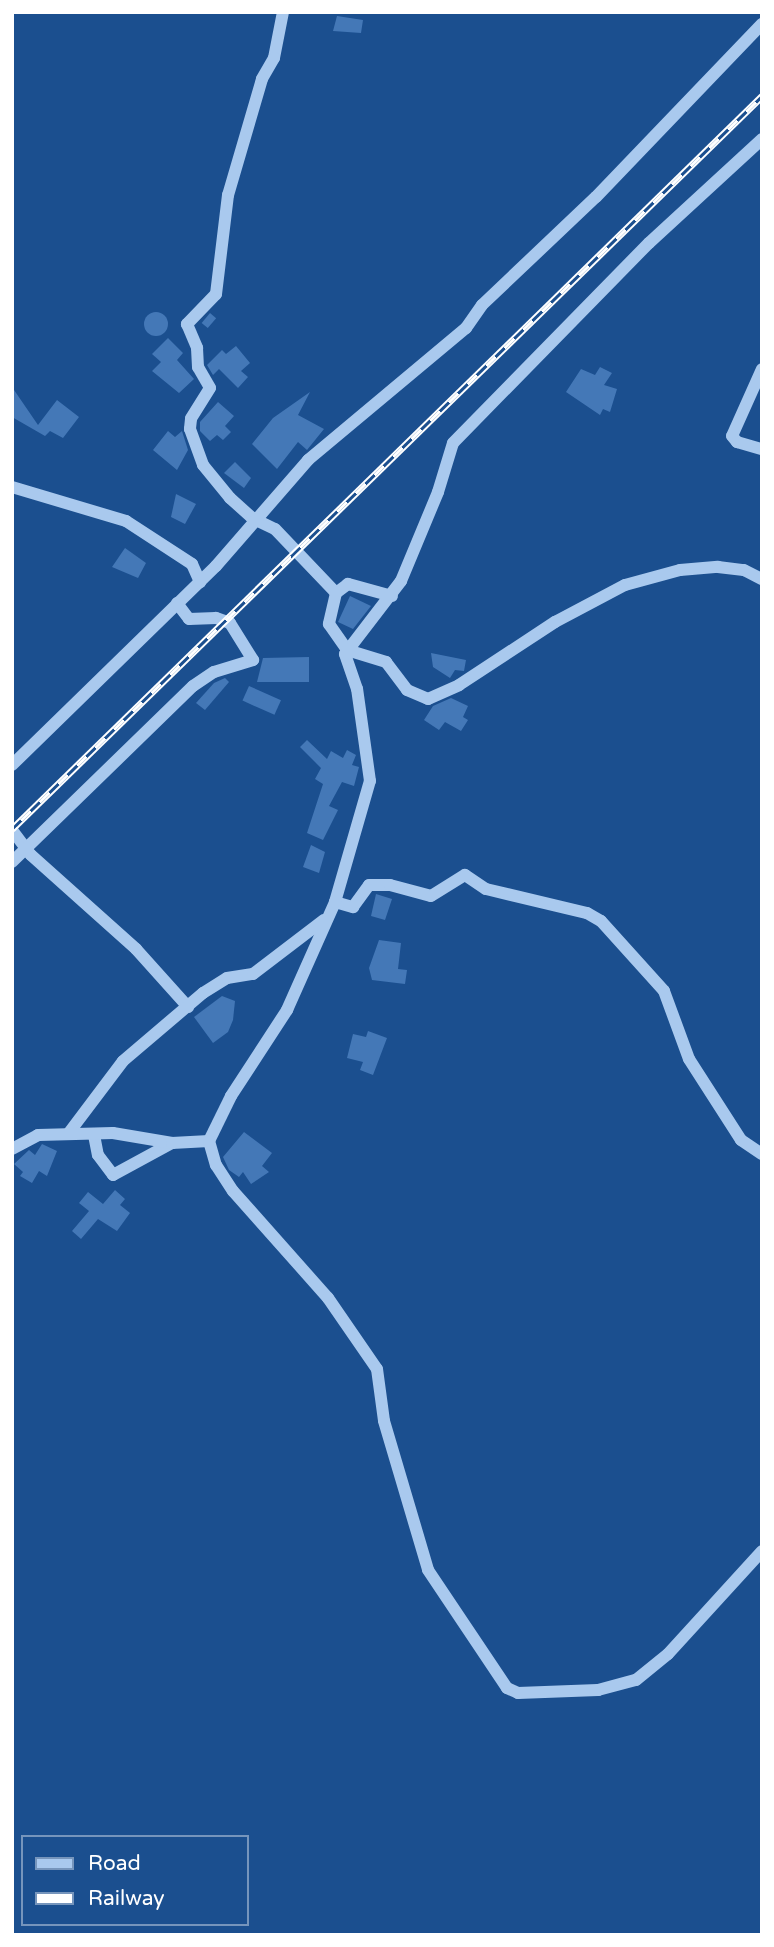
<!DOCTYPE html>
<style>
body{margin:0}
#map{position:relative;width:774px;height:1947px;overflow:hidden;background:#1b4f8f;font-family:"Varela Round",sans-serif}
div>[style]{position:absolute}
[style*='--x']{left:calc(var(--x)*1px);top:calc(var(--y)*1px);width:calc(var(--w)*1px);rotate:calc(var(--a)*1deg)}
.building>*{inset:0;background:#4478b7;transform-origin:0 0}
.round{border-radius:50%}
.minor>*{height:12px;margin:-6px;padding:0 6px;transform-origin:6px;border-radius:6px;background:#a9c9ee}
.rail>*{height:7px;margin-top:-3.5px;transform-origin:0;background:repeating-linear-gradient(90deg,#1b4f8f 0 13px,#fff 0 26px);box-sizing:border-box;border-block:2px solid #fff}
span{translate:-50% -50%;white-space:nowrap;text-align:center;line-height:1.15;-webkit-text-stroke:7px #1b4f8f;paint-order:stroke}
.frame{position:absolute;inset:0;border:14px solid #fff;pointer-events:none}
.legend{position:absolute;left:21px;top:1835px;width:228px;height:91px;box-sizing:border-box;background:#1b4f8f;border:2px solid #7695bc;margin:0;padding:9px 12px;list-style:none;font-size:21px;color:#fff}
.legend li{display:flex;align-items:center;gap:14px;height:35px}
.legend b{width:35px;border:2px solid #7695bc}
</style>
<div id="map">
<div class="building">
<i style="clip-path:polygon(337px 16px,363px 20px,361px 33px,333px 31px)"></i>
<i class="round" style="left:144px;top:312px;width:24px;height:24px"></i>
<i style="left:210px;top:313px;width:8px;height:13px;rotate:40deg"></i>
<i style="clip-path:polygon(168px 338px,183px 353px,177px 360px,194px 379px,179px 393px,152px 371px,161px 362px,152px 354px)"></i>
<i style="clip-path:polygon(236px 346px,250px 363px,241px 371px,248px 377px,238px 388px,219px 369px,213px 375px,207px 365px,222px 350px,226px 354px)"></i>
<i style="clip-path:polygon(600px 367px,612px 373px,604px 385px,617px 389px,610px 412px,603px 409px,600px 415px,566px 392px,581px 369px,595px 375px)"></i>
<i style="clip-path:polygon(12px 387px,38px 425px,57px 400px,79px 417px,63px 438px,50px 431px,45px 436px,12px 417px)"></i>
<i style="clip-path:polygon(310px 392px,298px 415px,324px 429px,307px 450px,298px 442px,277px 469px,252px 444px,273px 418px)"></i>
<i style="clip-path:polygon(218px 402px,234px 416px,225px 426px,231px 432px,223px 440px,217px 435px,210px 441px,200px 431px,200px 422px)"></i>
<i style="clip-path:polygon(168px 431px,175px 437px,182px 431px,188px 450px,177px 470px,153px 450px)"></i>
<i style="clip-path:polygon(235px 462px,251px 478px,244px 488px,224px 473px)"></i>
<i style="clip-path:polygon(176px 494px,196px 504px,185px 524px,171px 517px)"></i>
<i style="clip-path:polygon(125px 548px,146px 563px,138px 578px,112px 567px)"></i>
<i style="clip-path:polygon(350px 596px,371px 606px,353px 629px,338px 622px)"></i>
<i style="clip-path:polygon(431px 653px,466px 660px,464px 671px,455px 670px,450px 678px,433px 667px)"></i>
<i style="clip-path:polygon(309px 657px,309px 682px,257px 682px,263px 658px)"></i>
<i style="clip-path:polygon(225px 678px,229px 682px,205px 710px,196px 703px,214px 683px)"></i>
<i style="left:249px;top:686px;width:35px;height:16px;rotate:24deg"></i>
<i style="clip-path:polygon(451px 698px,468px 706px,463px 717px,468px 720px,461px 731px,445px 722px,439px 730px,424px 720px,433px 706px)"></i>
<i style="clip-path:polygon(307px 740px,327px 759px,331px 751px,343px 758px,347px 750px,356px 755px,352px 765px,359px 767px,354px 786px,342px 782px,329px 806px,338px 810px,323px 840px,307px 833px,323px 784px,315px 779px,321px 768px,300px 747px)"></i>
<i style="clip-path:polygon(311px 845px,325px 852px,319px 873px,303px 867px)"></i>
<i style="clip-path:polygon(376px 894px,392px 899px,385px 920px,371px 916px)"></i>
<i style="clip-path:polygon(379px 940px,401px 943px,398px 969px,407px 970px,405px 984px,372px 980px,369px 968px)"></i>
<i style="clip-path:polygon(222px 996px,235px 1001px,233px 1020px,228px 1032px,213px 1043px,194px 1017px)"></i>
<i style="clip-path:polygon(368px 1031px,387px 1038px,373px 1075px,360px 1070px,363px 1062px,347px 1058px,353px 1034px,366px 1037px)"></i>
<i style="clip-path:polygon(244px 1132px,272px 1153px,262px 1166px,269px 1172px,251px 1184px,243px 1172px,239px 1177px,229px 1170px,223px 1157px)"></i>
<i style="clip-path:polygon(42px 1144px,57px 1151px,47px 1176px,39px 1171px,32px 1183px,20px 1176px,23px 1172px,14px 1164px,29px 1150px,35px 1155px)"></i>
<i style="clip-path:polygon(115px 1190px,125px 1199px,120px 1205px,130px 1213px,117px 1231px,98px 1219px,81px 1239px,72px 1231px,89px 1211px,79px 1203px,88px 1192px,103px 1204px)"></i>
</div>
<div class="minor">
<i style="--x:283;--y:12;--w:47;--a:101.1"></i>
<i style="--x:274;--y:58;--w:24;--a:120"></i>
<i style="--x:262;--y:79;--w:121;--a:106.3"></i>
<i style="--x:228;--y:195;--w:100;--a:96.9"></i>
<i style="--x:216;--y:294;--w:42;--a:134"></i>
<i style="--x:187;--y:324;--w:26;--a:67"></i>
<i style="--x:197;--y:348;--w:19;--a:87"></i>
<i style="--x:198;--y:367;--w:24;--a:60"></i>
<i style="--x:210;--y:388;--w:36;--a:122"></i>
<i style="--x:191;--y:419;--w:10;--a:96"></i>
<i style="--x:190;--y:429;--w:38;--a:70"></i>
<i style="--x:203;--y:465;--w:43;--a:50.7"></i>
<i style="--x:230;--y:498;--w:30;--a:42"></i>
<i style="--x:252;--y:518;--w:25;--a:26"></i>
<i style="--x:275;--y:529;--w:88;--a:46.4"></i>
<i style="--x:762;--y:369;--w:73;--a:114.1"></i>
<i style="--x:732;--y:436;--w:8;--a:50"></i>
<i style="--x:737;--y:442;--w:26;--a:16"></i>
<i style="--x:12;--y:487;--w:119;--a:16.6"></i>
<i style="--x:126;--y:521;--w:79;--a:33.1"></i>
<i style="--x:192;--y:564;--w:20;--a:66"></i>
<i style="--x:392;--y:596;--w:46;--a:-164.7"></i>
<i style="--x:348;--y:584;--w:15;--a:143"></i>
<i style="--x:336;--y:593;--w:32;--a:103"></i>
<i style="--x:329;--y:624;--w:32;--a:55"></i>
<i style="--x:347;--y:650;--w:41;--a:17.1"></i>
<i style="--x:386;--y:662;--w:35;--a:53"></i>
<i style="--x:407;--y:690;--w:23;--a:23"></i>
<i style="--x:428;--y:699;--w:34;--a:-24"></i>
<i style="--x:459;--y:685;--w:115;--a:-33.3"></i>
<i style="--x:555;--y:622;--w:79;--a:-27.9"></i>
<i style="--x:625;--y:585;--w:57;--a:-15.3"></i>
<i style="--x:680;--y:570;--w:38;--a:-5"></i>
<i style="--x:718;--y:567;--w:26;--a:7"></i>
<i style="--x:744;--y:570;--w:20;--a:27"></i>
<i style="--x:12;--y:765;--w:285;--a:-44.3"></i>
<i style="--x:216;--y:566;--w:140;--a:-49"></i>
<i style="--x:308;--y:460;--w:206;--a:-39.9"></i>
<i style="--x:466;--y:328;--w:28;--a:-55"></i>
<i style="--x:482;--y:305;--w:157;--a:-43.5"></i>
<i style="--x:596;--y:197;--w:240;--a:-46.2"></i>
<i style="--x:12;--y:830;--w:31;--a:53"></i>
<i style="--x:31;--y:855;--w:141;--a:41.8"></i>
<i style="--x:136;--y:949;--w:78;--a:48.1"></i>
<i style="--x:12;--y:862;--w:252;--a:-44.2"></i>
<i style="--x:193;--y:686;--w:25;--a:-34"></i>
<i style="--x:214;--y:672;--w:41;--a:-17.1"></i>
<i style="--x:253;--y:660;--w:44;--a:-121.9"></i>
<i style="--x:230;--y:623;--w:15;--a:-160"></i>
<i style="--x:216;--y:618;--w:27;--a:178"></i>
<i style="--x:189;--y:619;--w:20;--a:-127"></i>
<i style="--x:335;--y:902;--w:19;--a:16"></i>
<i style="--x:353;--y:907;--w:27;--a:-54"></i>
<i style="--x:369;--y:885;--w:21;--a:0"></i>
<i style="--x:390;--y:885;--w:42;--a:15"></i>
<i style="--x:431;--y:896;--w:40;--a:-32"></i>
<i style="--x:465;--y:875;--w:25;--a:34"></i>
<i style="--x:486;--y:889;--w:104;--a:13.4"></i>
<i style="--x:587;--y:913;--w:16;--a:30"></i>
<i style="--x:601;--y:921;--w:94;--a:48"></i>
<i style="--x:664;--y:991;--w:72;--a:69.8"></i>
<i style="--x:689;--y:1059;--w:96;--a:57.3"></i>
<i style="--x:741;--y:1140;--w:25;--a:34"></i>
<i style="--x:68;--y:1134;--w:91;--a:-53"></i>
<i style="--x:123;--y:1061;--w:105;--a:-40.4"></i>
<i style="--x:203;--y:993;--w:28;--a:-32"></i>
<i style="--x:227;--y:978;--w:26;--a:-9"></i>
<i style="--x:253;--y:974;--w:89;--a:-37.3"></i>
<i style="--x:94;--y:1135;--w:20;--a:79"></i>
<i style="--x:98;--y:1155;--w:25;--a:53"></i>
<i style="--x:113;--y:1175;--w:67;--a:-28.5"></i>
<i style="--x:209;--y:1141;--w:50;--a:-63.9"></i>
<i style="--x:231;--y:1096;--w:103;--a:-56.9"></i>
<i style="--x:287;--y:1010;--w:118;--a:-66"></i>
<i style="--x:335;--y:902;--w:126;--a:-73.9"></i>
<i style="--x:370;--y:781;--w:93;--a:-98"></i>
<i style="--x:357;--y:689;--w:37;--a:-109"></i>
<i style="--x:345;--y:654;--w:92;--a:-52.5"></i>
<i style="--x:401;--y:581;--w:96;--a:-67.4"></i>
<i style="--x:438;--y:492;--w:51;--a:-73"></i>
<i style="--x:453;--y:443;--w:280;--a:-45.6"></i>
<i style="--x:649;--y:243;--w:154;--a:-42.6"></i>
<i style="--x:12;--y:1149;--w:30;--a:-28"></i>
<i style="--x:38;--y:1135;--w:75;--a:-1.5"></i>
<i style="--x:113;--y:1133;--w:60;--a:9.6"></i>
<i style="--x:172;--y:1143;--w:37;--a:-3"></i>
<i style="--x:209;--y:1141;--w:25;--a:74"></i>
<i style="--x:216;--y:1165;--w:31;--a:57"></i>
<i style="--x:233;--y:1191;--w:143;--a:48.4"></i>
<i style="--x:328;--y:1298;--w:86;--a:55.4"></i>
<i style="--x:377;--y:1369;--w:52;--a:82.3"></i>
<i style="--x:384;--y:1421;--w:155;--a:73.5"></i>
<i style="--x:428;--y:1570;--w:142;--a:56.2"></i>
<i style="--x:507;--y:1688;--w:12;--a:24"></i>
<i style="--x:518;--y:1693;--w:80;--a:-2.1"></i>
<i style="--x:598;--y:1690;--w:39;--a:-15"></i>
<i style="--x:636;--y:1680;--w:41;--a:-39.1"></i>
<i style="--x:668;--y:1654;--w:139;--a:-47.6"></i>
</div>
<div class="rail">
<i style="--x:12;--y:829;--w:1049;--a:-44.34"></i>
</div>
<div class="frame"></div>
<ul class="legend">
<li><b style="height:9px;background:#a9c9ee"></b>Road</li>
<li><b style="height:9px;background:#fff"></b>Railway</li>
</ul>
</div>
